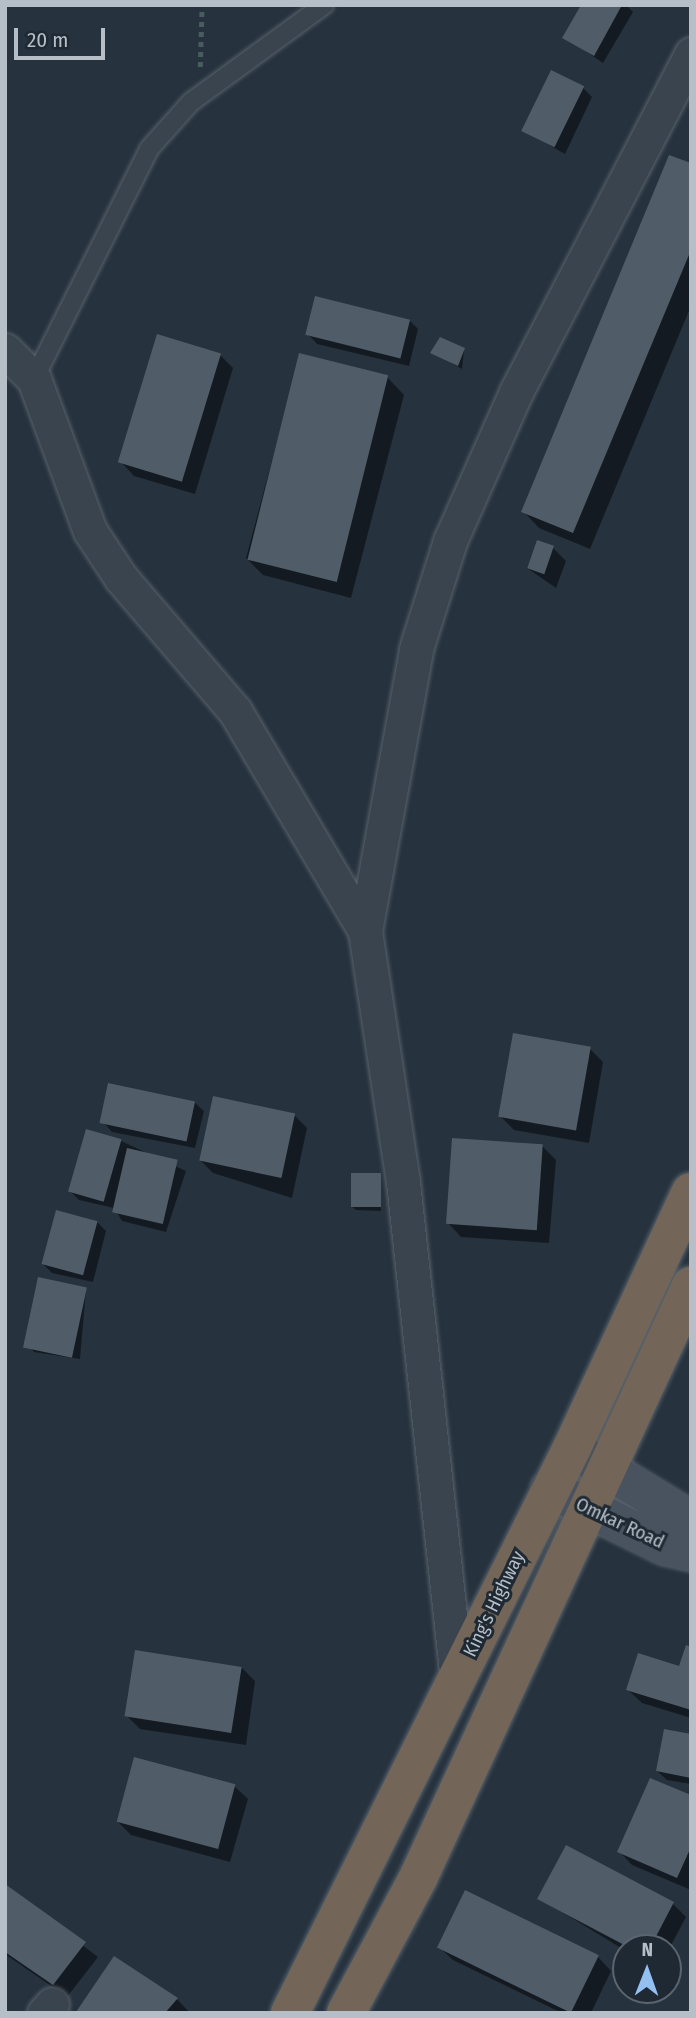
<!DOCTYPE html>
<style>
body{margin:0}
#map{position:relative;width:696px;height:2018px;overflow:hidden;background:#26323e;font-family:"Fira Sans Condensed",sans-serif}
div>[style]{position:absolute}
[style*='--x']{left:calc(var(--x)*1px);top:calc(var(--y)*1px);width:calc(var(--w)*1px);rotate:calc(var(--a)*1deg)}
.shadow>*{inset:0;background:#0007}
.building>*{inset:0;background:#505d68;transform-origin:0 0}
.path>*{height:4.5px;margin-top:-2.25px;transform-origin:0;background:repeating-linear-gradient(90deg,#485d5e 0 5px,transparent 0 10px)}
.roads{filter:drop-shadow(0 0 2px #58626b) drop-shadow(0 0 2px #58626b)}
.lane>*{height:18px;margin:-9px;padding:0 9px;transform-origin:9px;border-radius:9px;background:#3a444e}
.street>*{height:33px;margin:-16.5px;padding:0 16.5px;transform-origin:16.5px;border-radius:16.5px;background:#3a444e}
.secondary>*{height:38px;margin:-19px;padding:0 19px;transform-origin:19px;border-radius:19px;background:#495360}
.highway>*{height:38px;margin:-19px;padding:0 19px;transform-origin:19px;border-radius:19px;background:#736658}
span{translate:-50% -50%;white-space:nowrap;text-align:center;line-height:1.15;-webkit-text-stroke:6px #1f2933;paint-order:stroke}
.street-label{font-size:19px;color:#b6bfc8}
.frame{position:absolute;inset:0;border:7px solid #b6bfc8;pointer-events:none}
.north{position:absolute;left:612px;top:1934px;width:70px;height:70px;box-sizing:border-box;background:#1f2933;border:2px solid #5b656f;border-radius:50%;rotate:1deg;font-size:19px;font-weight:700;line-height:28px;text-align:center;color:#b6bfc8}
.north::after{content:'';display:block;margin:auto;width:24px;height:32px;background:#93bff1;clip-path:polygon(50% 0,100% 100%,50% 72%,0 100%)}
.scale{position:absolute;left:14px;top:28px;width:91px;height:32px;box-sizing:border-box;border:4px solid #b6bfc8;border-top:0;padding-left:9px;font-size:21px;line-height:24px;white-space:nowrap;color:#b6bfc8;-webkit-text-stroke:5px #1f2933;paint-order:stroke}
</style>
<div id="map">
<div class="shadow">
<i style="clip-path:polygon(583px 5px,626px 5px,633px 12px,603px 63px,565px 37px)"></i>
<i style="clip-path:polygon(582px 87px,592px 97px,565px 154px,525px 131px)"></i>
<i style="clip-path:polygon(691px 165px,691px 306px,590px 549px,539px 528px,523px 511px)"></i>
<i style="clip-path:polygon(409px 320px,418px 329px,409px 366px,317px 344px,308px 334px)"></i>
<i style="clip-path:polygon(464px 350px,462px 369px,432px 352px)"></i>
<i style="clip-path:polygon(220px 355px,233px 368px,195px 494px,134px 476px,121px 462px)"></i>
<i style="clip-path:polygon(300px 355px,388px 378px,404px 395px,351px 598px,263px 575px,246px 558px)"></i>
<i style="clip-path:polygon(553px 548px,566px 561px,556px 588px,527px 568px)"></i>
<i style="clip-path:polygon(590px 1049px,603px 1062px,589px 1143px,514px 1130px,500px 1116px)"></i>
<i style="clip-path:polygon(194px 1102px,204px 1111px,195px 1148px,112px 1132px,103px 1122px)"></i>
<i style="clip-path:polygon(294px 1115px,307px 1128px,292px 1198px,213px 1173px,200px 1160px)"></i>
<i style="clip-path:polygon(121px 1141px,186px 1171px,166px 1232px,122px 1221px,114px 1208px,79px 1200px,70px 1191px)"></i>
<i style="clip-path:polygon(542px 1146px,556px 1160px,549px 1243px,461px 1237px,448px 1223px)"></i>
<i style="clip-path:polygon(380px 1175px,381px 1211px,356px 1210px,351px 1206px)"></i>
<i style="clip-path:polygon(97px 1222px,106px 1231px,93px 1282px,52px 1273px,43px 1264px)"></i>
<i style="clip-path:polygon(86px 1289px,80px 1359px,34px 1352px,30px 1347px)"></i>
<i style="clip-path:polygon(691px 1649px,691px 1718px,642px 1703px,628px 1690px,680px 1668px)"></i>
<i style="clip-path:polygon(242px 1668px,255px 1681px,246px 1745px,140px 1729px,127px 1716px)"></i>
<i style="clip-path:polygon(691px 1736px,691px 1784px,667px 1780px,657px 1771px)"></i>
<i style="clip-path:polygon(234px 1786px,248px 1799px,230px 1862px,131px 1835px,118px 1822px)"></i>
<i style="clip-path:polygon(691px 1797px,691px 1890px,632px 1865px,619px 1851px)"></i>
<i style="clip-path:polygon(5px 1886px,98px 1957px,67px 1997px,5px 1954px)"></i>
<i style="clip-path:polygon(539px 1898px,673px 1904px,686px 1917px,668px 1951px,626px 1951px)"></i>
<i style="clip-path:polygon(439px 1947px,598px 1957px,611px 1971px,591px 2013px,562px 2013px,453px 1960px)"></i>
<i style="clip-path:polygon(177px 1999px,190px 2013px,78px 2012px)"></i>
</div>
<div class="building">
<i style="clip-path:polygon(581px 5px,622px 5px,594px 56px,562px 38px)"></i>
<i style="left:551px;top:70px;width:37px;height:68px;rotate:26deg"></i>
<i style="clip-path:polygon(669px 155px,691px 163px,691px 250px,573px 533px,521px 512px)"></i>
<i style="left:315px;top:296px;width:98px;height:40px;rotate:14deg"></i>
<i style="left:157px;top:334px;width:67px;height:134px;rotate:17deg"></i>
<i style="clip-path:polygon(440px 337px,465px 348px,458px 366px,430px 353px)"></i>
<i style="left:299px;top:353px;width:92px;height:213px;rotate:14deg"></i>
<i style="left:537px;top:540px;width:18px;height:30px;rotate:19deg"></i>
<i style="left:513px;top:1033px;width:79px;height:85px;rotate:10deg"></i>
<i style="left:108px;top:1083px;width:89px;height:41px;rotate:12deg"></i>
<i style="left:213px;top:1096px;width:84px;height:66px;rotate:12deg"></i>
<i style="left:86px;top:1129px;width:37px;height:65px;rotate:16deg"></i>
<i style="left:452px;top:1138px;width:91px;height:86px;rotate:4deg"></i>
<i style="left:127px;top:1148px;width:52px;height:66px;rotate:13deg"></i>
<i style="left:351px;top:1173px;width:30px;height:34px"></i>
<i style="left:56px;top:1210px;width:43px;height:56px;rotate:15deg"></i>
<i style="left:38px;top:1277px;width:50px;height:72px;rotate:12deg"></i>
<i style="clip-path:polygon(686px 1645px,691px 1647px,691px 1710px,626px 1690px,638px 1653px,679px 1666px)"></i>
<i style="left:135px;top:1650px;width:108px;height:67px;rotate:9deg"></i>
<i style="clip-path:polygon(664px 1729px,691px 1734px,691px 1778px,656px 1771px)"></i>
<i style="left:134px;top:1757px;width:105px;height:67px;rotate:15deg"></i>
<i style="clip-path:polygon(650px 1778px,691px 1795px,691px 1847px,677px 1878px,617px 1852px)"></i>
<i style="clip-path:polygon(566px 1845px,674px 1902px,650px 1948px,630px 1948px,537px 1899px)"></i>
<i style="clip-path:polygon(5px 1884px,86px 1942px,53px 1985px,5px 1952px)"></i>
<i style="left:465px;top:1890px;width:149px;height:64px;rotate:26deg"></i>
<i style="clip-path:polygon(114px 1956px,178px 1998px,165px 2013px,76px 2012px)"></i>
</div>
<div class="path">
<i style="--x:200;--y:67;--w:62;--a:-88.2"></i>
</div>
<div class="roads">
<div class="lane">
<i style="--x:34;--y:379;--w:257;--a:-63.4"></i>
<i style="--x:149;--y:149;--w:63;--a:-48.2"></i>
<i style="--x:191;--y:102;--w:165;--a:-36.1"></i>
</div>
<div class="street">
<i style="--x:5;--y:350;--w:41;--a:45"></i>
<i style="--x:34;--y:379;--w:162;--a:69.8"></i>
<i style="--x:90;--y:531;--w:56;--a:56.6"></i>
<i style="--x:121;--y:578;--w:175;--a:49.4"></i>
<i style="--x:235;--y:711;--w:256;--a:59.4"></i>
<i style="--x:365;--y:931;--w:254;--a:81.4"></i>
<i style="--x:403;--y:1182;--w:501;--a:83.81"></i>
<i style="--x:365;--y:931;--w:287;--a:-79.7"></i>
<i style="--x:416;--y:649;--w:113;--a:-72.5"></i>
<i style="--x:450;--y:541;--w:163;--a:-66.1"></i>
<i style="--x:516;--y:392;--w:381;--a:-62.6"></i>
<i style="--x:44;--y:2013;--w:12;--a:-48"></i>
</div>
<div class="secondary">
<i style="--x:580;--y:1453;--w:130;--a:31.5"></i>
<i style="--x:550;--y:1489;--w:129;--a:26.2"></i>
<i style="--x:666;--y:1546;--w:26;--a:13"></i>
</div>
<div class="highway">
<i style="--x:290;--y:2013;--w:631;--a:-63.48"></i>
<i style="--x:572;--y:1448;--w:282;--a:-65.1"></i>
<i style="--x:346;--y:2013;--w:155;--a:-61.9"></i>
<i style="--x:419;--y:1876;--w:650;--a:-65.25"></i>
</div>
</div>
<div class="street-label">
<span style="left:620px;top:1523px;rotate:25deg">Omkar Road</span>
<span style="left:494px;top:1604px;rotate:-64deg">King's Highway</span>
</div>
<div class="frame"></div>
<div class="north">N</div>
<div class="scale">20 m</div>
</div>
